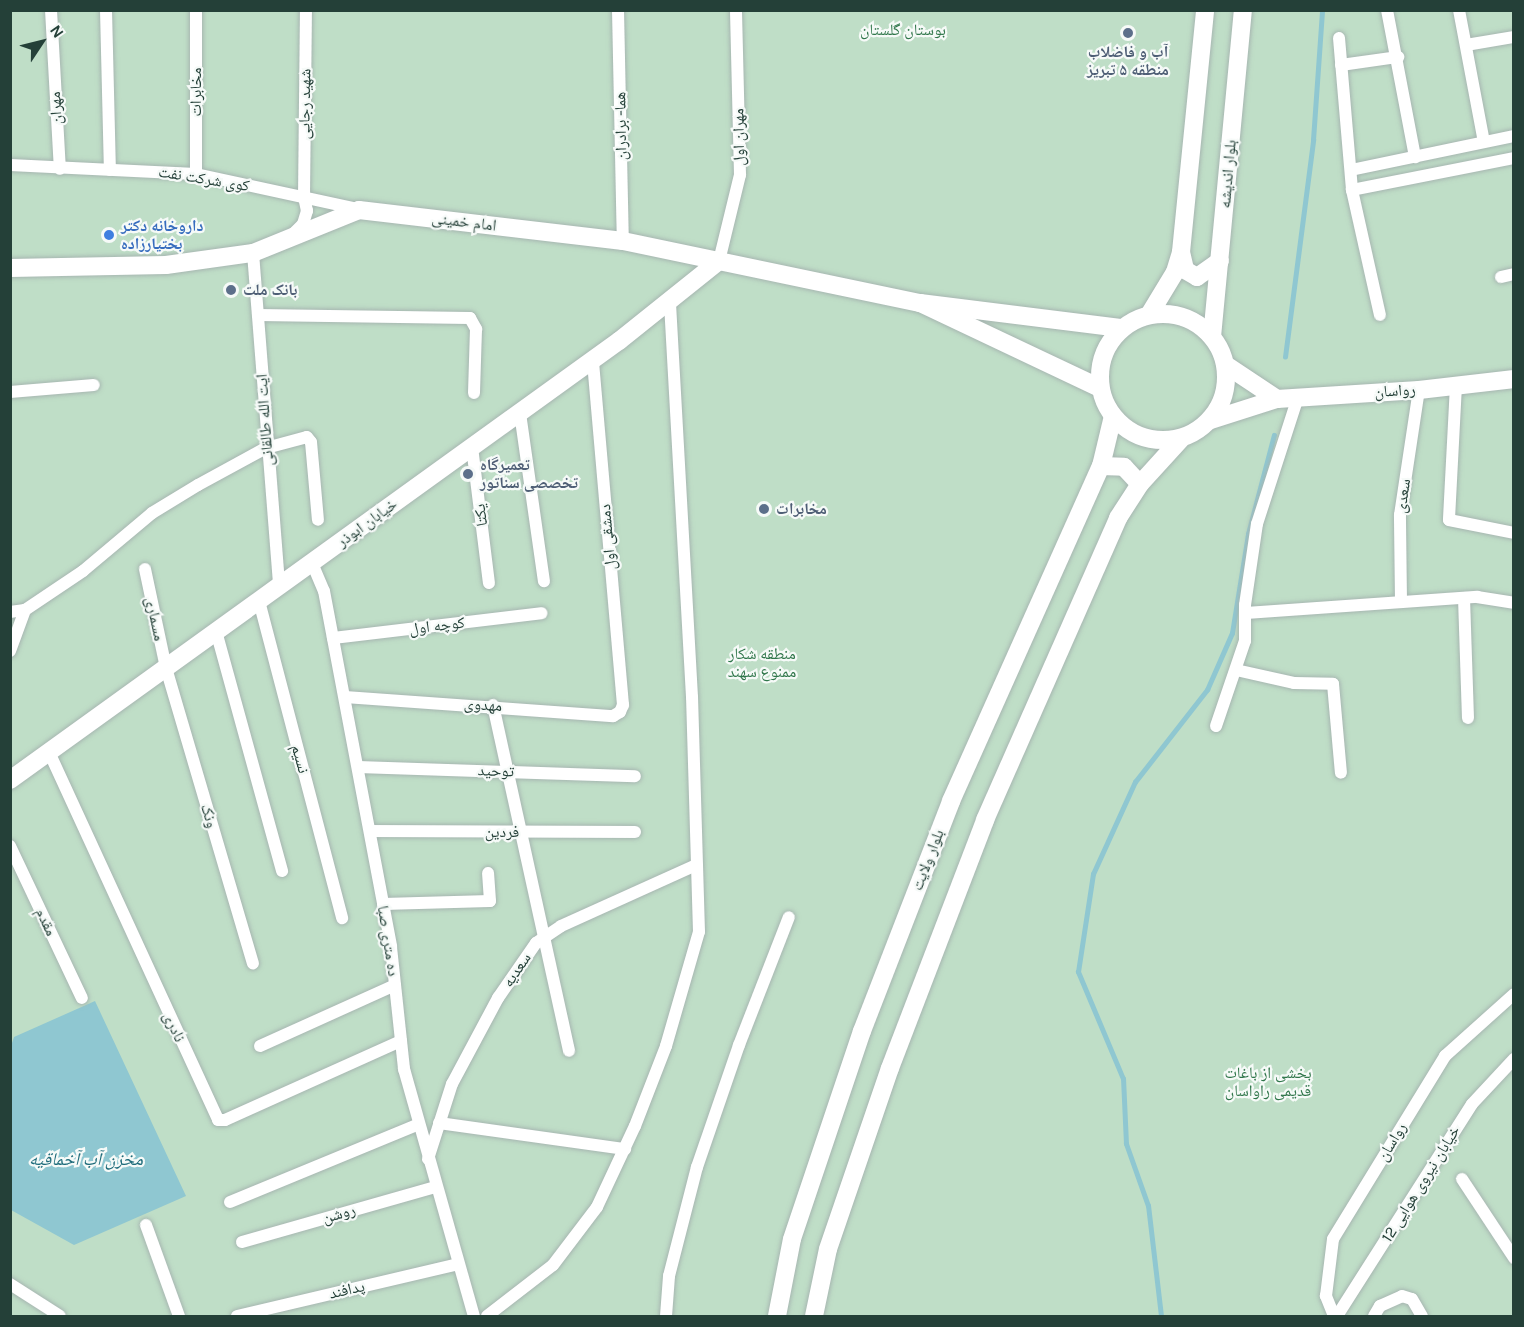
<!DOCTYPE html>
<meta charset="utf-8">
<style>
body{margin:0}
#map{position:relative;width:1524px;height:1327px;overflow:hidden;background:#e5eeea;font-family:Karla,"Noto Naskh Arabic",sans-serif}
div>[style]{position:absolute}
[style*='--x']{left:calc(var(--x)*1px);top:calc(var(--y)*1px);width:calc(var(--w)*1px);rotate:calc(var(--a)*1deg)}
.green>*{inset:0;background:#bfdec7;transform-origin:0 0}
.water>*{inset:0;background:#8fc7d1}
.stream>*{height:4.5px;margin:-2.25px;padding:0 2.25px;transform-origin:2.25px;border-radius:2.25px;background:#8fc7d1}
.roads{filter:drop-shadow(0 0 2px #a7b6b1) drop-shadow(0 0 2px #a7b6b1)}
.minor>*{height:12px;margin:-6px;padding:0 6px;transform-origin:6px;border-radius:6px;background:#fff}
.secondary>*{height:18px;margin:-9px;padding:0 9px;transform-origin:9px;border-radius:9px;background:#fff}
.secondary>.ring{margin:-9px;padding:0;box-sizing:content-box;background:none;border:18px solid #fff;border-radius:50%}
.dots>*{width:16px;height:16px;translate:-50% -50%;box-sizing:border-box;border:3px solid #f6faf8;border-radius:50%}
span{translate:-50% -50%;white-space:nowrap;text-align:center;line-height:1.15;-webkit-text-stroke:4.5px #f6faf8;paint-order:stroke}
.park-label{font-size:16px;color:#2f764a}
.service-label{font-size:16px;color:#4e5e75;font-weight:700}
.left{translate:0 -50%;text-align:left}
.street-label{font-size:16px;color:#244038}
.shop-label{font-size:16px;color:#366cbe;font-weight:700}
.water-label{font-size:18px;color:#1f6c7b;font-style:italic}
.frame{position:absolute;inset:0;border:12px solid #244038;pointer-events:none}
.north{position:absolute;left:12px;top:12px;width:60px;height:60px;-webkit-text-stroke:4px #f6faf8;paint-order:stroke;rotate:55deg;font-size:16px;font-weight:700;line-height:24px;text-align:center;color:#244038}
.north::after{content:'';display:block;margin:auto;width:21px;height:27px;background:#244038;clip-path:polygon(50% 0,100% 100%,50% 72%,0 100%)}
</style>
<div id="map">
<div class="green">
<i style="left:10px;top:11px;width:1503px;height:1305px"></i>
</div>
<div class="water">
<i style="clip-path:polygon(95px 1001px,186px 1196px,74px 1245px,11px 1210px,11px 1046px,14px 1037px)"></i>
</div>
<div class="stream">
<i style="--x:1285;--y:357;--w:219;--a:-82.6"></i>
<i style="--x:1313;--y:140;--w:130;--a:-86"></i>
<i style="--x:1161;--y:1316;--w:111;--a:-96.7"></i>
<i style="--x:1148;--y:1206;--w:66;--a:-109.5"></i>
<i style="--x:1126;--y:1144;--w:65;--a:-92.6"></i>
<i style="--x:1123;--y:1079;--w:116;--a:-112.8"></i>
<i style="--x:1078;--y:972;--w:99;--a:-81.3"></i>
<i style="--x:1093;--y:874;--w:101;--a:-65.5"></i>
<i style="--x:1135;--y:782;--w:117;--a:-52"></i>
<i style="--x:1207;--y:690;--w:62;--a:-66.3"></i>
<i style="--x:1232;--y:633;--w:100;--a:-80.8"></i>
<i style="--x:1248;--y:534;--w:102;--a:-75.3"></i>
</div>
<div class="roads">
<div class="minor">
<i style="--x:51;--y:10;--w:159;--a:86.8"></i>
<i style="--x:106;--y:10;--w:160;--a:88.6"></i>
<i style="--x:618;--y:10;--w:231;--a:88.8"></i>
<i style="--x:1387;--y:10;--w:150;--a:79.2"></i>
<i style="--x:1459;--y:10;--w:134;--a:79.3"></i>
<i style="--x:1339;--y:38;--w:153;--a:85.1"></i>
<i style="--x:1352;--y:190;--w:128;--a:77.4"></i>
<i style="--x:1466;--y:45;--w:49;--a:-9.5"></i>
<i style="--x:1341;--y:65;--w:58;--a:-8"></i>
<i style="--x:10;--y:165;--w:186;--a:2.8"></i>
<i style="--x:196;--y:174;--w:166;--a:12.2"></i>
<i style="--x:1351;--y:170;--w:167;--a:-11.8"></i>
<i style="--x:196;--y:174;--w:164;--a:-90"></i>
<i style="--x:1352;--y:190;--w:165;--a:-11.2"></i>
<i style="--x:292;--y:235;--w:16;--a:-45"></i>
<i style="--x:303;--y:224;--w:14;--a:-73"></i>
<i style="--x:307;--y:211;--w:14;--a:-102"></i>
<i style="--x:304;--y:197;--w:187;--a:-89.4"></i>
<i style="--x:253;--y:253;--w:334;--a:85.5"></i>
<i style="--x:719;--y:261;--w:89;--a:-76.3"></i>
<i style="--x:740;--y:175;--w:165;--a:-91.4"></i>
<i style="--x:1501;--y:277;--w:13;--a:-13"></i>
<i style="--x:258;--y:315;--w:212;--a:0.8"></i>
<i style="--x:470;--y:318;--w:13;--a:61"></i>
<i style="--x:476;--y:329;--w:64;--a:91.8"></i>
<i style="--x:1456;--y:385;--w:135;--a:93"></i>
<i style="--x:1449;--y:520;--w:66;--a:11.3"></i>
<i style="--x:10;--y:392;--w:84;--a:-4.8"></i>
<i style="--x:520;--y:413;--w:170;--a:81.9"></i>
<i style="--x:472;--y:447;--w:137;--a:82.9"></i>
<i style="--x:312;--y:563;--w:30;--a:67"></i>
<i style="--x:324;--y:591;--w:362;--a:79.3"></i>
<i style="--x:391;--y:947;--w:123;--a:83.9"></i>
<i style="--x:404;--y:1069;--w:257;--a:74.2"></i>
<i style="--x:145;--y:569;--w:101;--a:78"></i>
<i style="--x:166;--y:668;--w:308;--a:73.6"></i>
<i style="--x:1464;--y:598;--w:120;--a:88.1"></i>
<i style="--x:259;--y:601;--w:328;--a:75.3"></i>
<i style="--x:1401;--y:602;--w:87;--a:-90.7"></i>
<i style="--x:1400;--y:515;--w:126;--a:-81.4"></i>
<i style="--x:10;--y:612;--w:15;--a:-8"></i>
<i style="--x:25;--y:610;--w:70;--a:-33.9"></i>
<i style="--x:83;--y:571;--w:90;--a:-40"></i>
<i style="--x:152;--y:513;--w:54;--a:-31.3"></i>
<i style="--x:198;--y:485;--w:77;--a:-28.6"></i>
<i style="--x:266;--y:448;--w:42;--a:-15"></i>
<i style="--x:307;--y:437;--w:6;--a:51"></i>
<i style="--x:311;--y:442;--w:78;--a:84.9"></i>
<i style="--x:1246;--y:613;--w:232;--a:-4"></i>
<i style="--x:1477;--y:597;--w:37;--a:9"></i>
<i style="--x:216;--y:631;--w:249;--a:74.6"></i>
<i style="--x:333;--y:638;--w:210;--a:-6.8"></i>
<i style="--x:10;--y:651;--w:44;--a:-69.9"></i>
<i style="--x:1236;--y:670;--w:59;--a:12.6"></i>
<i style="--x:1294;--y:683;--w:39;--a:1"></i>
<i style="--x:1333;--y:684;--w:89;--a:84.9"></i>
<i style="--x:345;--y:697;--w:269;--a:4.1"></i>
<i style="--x:613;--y:716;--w:8;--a:-30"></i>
<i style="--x:620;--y:712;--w:8;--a:-67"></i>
<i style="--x:623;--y:705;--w:346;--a:-95"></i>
<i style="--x:493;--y:705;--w:354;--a:77.6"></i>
<i style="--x:1216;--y:726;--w:90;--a:-71.2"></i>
<i style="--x:1245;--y:641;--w:36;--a:-90"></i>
<i style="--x:1245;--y:605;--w:82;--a:-81.6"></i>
<i style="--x:1257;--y:524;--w:133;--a:-72.1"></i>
<i style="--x:49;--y:752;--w:405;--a:65.3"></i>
<i style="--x:218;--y:1120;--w:7;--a:0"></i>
<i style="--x:225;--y:1120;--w:193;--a:-24.2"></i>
<i style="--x:358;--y:767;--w:277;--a:1.9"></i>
<i style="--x:370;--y:831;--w:265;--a:0.2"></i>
<i style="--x:10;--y:846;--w:168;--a:64.7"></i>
<i style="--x:383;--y:904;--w:107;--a:-1.6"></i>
<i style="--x:490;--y:901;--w:28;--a:-94"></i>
<i style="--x:260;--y:1046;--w:148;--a:-24.3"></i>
<i style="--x:439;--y:1123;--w:188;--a:8"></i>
<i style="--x:428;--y:1159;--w:79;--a:-72.3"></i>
<i style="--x:452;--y:1084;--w:98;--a:-61.9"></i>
<i style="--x:498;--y:998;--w:67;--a:-55.4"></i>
<i style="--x:536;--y:943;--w:30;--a:-34"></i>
<i style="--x:561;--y:926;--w:148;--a:-24.3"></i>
<i style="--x:1462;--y:1179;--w:95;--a:56.6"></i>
<i style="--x:230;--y:1202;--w:202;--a:-22.4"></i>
<i style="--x:146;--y:1225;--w:97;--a:70.1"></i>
<i style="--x:242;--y:1242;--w:201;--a:-15.9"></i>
<i style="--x:10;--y:1284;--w:59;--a:32.6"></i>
<i style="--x:237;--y:1316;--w:227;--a:-13.2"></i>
<i style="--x:487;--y:1316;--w:83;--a:-37.7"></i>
<i style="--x:553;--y:1265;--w:73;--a:-52.8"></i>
<i style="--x:597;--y:1207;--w:89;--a:-64.9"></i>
<i style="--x:635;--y:1126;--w:86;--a:-68.8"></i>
<i style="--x:666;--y:1046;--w:119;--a:-73.9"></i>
<i style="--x:699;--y:932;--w:235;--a:-91.7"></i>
<i style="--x:692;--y:697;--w:397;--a:-93.2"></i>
<i style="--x:666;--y:1316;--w:40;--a:-85.7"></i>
<i style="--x:669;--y:1276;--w:113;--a:-75.6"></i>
<i style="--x:697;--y:1167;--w:129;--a:-71"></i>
<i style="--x:739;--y:1045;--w:137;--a:-68.7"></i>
<i style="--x:1334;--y:1316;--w:22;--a:-112"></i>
<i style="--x:1326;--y:1296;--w:57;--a:-83"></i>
<i style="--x:1333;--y:1239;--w:215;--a:-58.5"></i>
<i style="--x:1445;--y:1056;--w:93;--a:-41.9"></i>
<i style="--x:1337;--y:1316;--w:251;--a:-57.5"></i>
<i style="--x:1472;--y:1104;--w:62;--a:-47"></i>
<i style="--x:1374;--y:1316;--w:12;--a:-59"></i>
<i style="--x:1380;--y:1306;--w:24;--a:-24"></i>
<i style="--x:1402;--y:1296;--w:10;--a:17"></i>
<i style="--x:1412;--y:1299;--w:20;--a:60"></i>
</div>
<div class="secondary">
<i style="--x:1181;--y:252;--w:18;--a:77"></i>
<i style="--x:1185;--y:270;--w:14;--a:30"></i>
<i style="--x:1197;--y:277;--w:28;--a:-35"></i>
<i style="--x:10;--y:268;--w:156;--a:-1.1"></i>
<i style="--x:166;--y:265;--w:88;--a:-7.9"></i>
<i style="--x:253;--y:253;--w:114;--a:-22.1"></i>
<i style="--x:359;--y:210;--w:266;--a:6.7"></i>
<i style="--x:623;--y:241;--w:303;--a:11.8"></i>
<i class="ring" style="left:1100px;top:314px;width:108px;height:108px"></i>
<i style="--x:1149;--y:315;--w:50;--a:-58.8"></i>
<i style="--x:1175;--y:272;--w:21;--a:-73"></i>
<i style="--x:1181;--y:252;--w:243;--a:-84.3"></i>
<i style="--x:1212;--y:337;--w:328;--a:-84.6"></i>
<i style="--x:1100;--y:388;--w:199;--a:-154.7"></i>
<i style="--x:920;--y:303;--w:204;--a:7.1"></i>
<i style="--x:1277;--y:399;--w:142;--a:-3.6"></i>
<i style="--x:1419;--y:390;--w:96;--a:-6.6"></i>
<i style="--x:1211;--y:420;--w:69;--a:-17.7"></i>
<i style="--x:1277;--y:399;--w:61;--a:-146.3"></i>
<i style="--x:1101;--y:466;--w:23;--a:2"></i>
<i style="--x:1124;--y:467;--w:23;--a:47"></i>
<i style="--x:10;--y:780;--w:751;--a:-35.79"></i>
<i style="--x:619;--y:341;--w:128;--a:-38.7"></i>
<i style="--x:777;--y:1316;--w:78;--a:-79"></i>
<i style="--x:792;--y:1239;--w:219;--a:-71.4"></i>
<i style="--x:862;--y:1031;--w:247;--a:-68.8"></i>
<i style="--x:951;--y:801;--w:367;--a:-65.9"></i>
<i style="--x:1101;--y:466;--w:51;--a:-76.5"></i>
<i style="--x:814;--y:1316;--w:68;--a:-78.2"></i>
<i style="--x:828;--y:1249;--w:191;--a:-71.1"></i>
<i style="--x:890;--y:1068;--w:266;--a:-69"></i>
<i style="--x:985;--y:820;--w:330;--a:-66.2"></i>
<i style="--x:1118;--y:518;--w:40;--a:-57.1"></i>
<i style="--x:1140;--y:484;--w:61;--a:-47.7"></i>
</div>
</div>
<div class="dots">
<i style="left:1128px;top:33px;background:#5c6f8a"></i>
<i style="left:109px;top:235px;background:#3f7fe0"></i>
<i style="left:231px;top:290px;background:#5c6f8a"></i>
<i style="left:468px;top:474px;background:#5c6f8a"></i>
<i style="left:764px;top:509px;background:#5c6f8a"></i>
</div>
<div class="park-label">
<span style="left:903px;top:30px">بوستان گلستان</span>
<span style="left:762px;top:663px">منطقه شکار<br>ممنوع سهند</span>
<span style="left:1268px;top:1082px">بخشی از باغات<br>قدیمی راواسان</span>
</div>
<div class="service-label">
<span style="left:1128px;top:61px">آب و فاضلاب<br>منطقه ۵ تبریز</span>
<span class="left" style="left:243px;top:290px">بانک ملت</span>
<span class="left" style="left:480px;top:474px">تعمیرگاه<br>تخصصی سناتور</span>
<span class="left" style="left:776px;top:509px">مخابرات</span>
</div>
<div class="street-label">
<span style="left:196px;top:92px;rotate:-90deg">مخابرات</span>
<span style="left:305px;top:104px;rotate:-89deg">شهید رجایی</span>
<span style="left:56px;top:108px;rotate:-93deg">مهران</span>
<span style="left:621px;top:126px;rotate:-91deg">هما- برادران</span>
<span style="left:739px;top:137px;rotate:-91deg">مهران اول</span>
<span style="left:1228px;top:174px;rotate:-85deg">بلوار اندیشه</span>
<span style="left:204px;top:179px;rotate:9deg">کوی شرکت نفت</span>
<span style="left:464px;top:222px;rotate:7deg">امام خمینی</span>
<span style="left:1395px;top:391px;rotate:-4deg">رواسان</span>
<span style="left:265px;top:420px;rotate:-94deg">ایت الله طالقانی</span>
<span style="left:1403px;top:496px;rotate:-82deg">سعدی</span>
<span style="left:481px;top:515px;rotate:-97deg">یکتا</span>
<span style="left:367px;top:523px;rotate:-36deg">خیابان ابوذر</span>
<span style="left:608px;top:537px;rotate:-95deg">دمشقی اول</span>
<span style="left:155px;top:619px;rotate:78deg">مسماری</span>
<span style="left:437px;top:626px;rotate:-7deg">کوچه اول</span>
<span style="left:483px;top:705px;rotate:4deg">مهدوی</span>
<span style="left:300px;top:759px;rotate:75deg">نسیم</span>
<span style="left:496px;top:771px;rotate:2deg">توحید</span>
<span style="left:209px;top:816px;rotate:73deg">ونک</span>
<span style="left:502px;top:832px">فردین</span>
<span style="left:928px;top:860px;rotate:-69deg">بلوار ولایت</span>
<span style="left:46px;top:922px;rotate:65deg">مقدم</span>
<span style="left:388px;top:941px;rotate:81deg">ده متری صبا</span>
<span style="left:517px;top:970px;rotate:-56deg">سعدیه</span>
<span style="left:174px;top:1027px;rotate:65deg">نادری</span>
<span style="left:1392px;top:1142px;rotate:-59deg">رواسان</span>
<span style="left:1421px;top:1184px;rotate:-58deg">خیابان نیروی هوایی 12</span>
<span style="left:339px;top:1214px;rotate:-16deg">روشن</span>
<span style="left:347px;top:1290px;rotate:-13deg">پدافند</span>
</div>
<div class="shop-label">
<span class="left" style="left:121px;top:235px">داروخانه دکتر<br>بختیارزاده</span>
</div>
<div class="water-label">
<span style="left:86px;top:1159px">مخزن آب آخماقیه</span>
</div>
<div class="frame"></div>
<div class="north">N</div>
</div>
